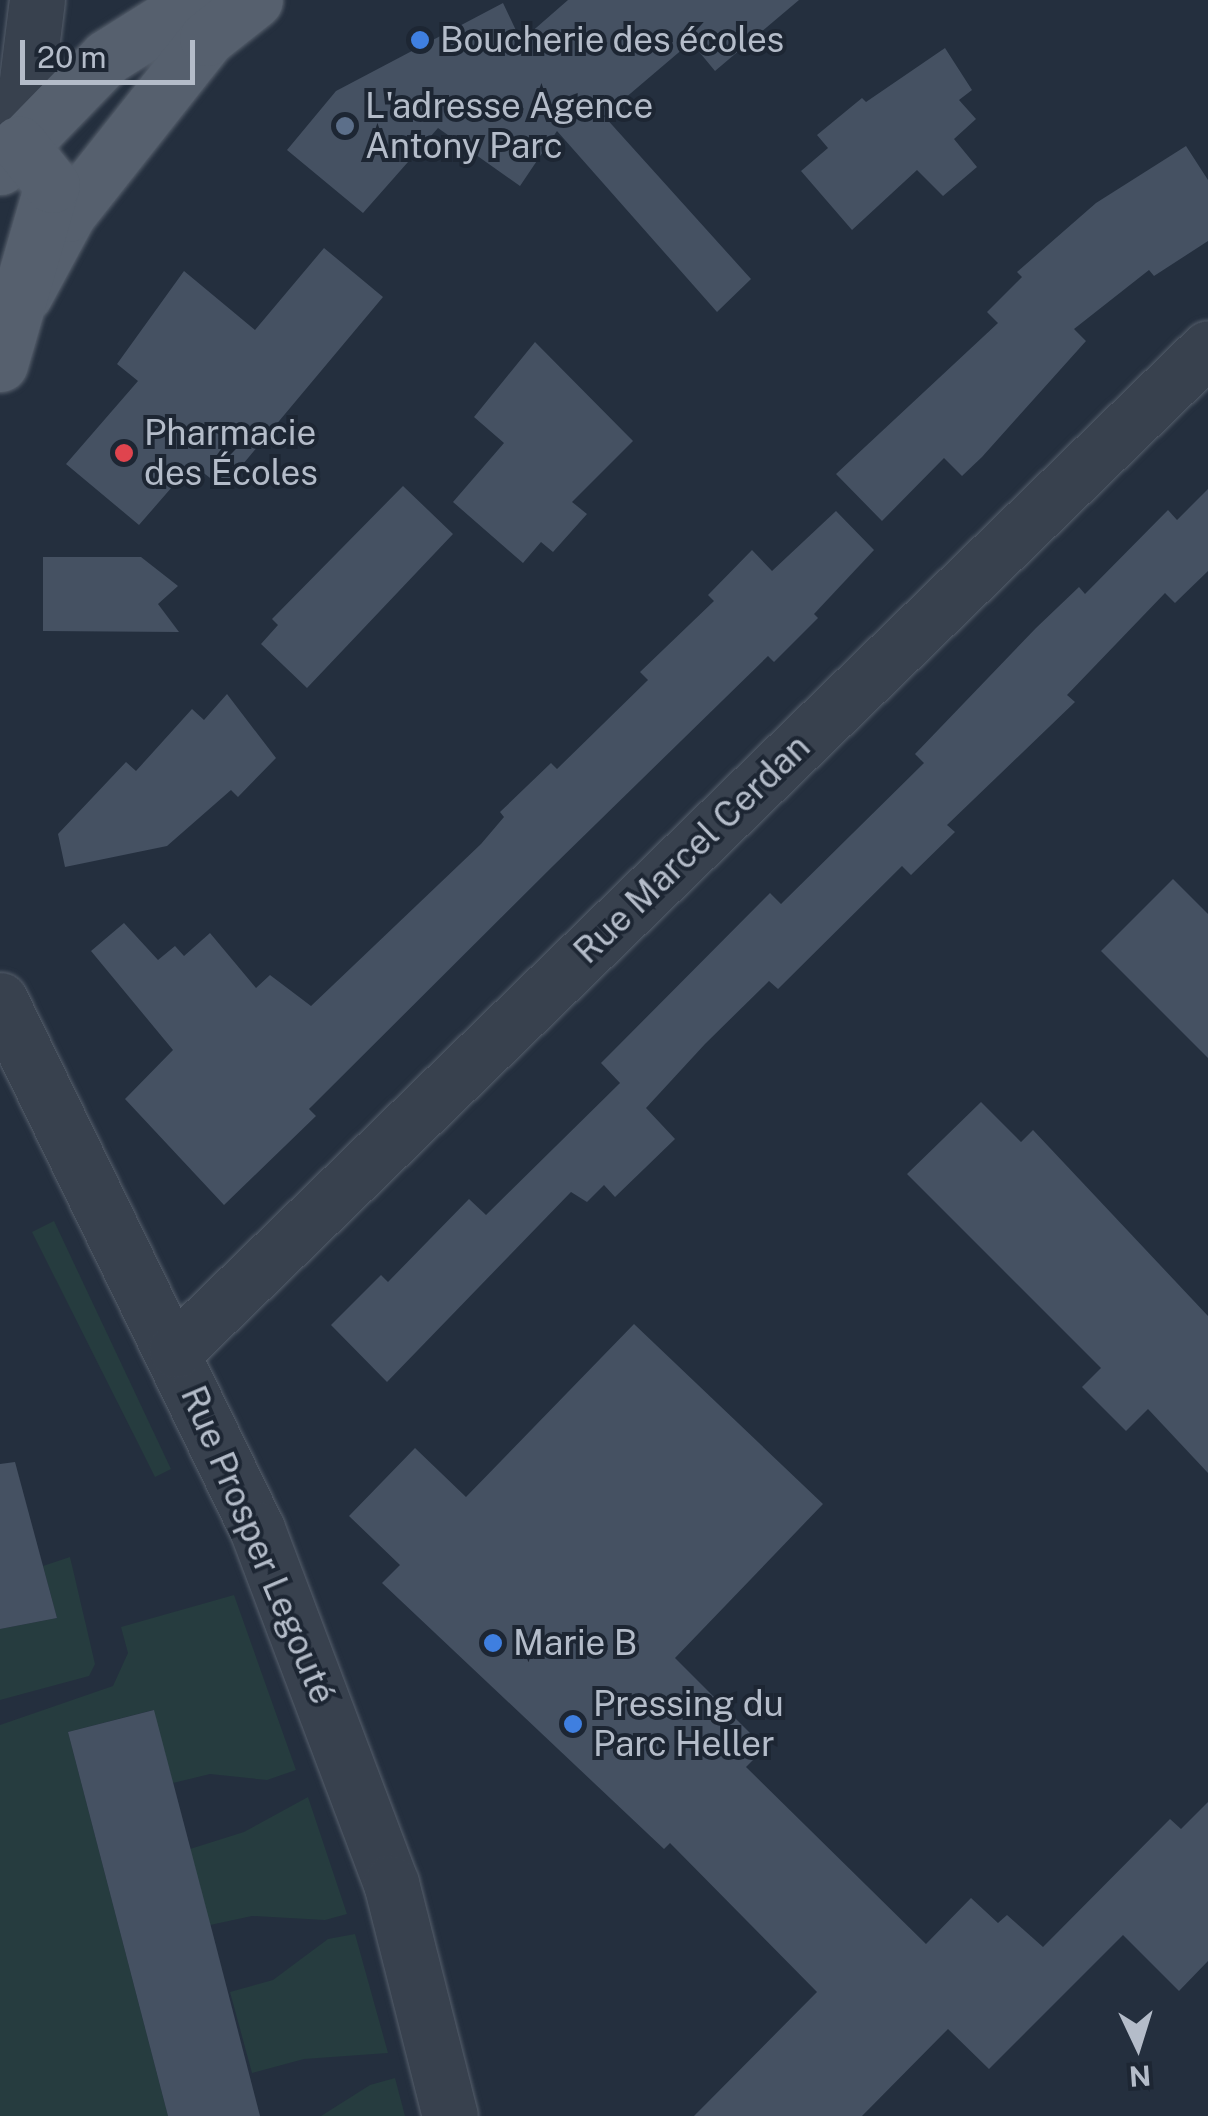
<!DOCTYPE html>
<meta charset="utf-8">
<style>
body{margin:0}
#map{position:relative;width:1208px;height:2116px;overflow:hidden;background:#242f3e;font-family:"Public Sans",sans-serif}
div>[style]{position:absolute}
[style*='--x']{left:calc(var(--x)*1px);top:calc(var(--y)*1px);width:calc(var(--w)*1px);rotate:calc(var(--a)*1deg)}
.green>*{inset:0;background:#263c3f}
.building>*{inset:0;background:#455162}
.roads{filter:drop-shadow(0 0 2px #565f6c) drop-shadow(0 0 2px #565f6c)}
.minor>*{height:55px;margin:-27.5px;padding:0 27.5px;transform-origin:27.5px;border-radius:27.5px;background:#38414e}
.major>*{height:55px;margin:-27.5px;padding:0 27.5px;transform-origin:27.5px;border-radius:27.5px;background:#56606e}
.dots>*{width:28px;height:28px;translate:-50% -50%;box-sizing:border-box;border:5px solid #1d2633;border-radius:50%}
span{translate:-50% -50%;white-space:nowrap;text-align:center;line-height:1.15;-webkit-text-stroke:8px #1d2633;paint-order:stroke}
.poi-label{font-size:35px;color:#b4bcc9}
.left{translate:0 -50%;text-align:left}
.street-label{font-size:35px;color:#b4bcc9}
.north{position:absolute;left:1088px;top:1996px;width:100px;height:100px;-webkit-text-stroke:8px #1d2633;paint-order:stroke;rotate:176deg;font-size:28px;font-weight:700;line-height:40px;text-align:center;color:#b4bcc9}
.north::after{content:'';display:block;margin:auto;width:35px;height:45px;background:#b4bcc9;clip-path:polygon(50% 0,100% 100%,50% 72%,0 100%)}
.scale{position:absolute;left:20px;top:40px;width:175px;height:45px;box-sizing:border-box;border:5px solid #b4bcc9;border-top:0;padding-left:12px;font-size:30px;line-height:35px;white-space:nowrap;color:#b4bcc9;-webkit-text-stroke:8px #1d2633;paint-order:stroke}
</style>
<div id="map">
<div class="green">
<i style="clip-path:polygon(54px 1221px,171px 1469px,155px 1477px,32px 1232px)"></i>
<i style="clip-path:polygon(70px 1557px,95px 1664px,89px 1676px,0 1700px,0 1629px,57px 1618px,43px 1566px)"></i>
<i style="clip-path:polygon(234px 1595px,296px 1770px,267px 1780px,210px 1774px,173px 1783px,153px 1710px,68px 1732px,168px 2116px,0 2116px,0 1725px,113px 1686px,128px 1653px,121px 1627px)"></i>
<i style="clip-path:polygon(308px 1797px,347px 1914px,325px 1920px,252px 1916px,210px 1925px,190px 1849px,244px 1832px)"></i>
<i style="clip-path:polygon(355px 1934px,388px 2053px,304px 2059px,252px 2073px,230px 1992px,273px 1980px,328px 1939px)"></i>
<i style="clip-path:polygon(395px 2078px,405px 2116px,321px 2116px,370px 2085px)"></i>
</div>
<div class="building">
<i style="clip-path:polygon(568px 0,799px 0,715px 71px,691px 42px,604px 116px,751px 279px,717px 312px,557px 131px,520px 186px,438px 128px,363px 213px,287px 150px,336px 91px,503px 3px,521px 41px)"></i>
<i style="clip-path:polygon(945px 48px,972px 90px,959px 100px,976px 119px,954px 139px,977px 167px,943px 196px,917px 170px,852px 230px,801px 171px,828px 148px,817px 135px,862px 98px,866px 102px)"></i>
<i style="clip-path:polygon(1186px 146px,1208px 180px,1208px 241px,1154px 276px,1149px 270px,1074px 329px,1086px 341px,982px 457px,962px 476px,944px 458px,882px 521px,836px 474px,998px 323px,987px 312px,1022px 277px,1017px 272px,1096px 203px)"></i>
<i style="clip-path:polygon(324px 248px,383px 297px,223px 488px,192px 464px,139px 525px,66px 464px,138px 381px,117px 364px,184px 271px,255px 330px)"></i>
<i style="clip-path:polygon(535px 342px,633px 441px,572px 502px,587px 514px,553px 552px,541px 542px,523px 563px,453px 502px,504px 443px,474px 417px)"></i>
<i style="clip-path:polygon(403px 486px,453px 534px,307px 688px,261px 644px,278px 625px,272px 619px)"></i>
<i style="clip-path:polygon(1208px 489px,1208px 571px,1175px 603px,1165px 593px,1067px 695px,1075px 702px,947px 825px,955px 832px,911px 875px,902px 866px,778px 989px,769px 981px,705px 1044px,646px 1108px,675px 1139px,615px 1197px,604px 1185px,587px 1202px,571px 1192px,387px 1382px,331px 1325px,381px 1275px,388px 1282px,469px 1199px,486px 1215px,620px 1083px,601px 1063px,770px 893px,781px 904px,924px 763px,915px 754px,1036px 628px,1079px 587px,1085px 594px,1168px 510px,1177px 520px)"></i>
<i style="clip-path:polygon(836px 511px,874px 550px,814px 614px,818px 618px,774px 662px,768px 656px,553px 866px,309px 1109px,316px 1116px,224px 1205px,125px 1099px,173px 1050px,91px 951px,124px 923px,158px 960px,175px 946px,184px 956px,210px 933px,256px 988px,270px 975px,311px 1006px,481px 844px,504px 817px,500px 812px,551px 763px,557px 769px,648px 680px,640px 672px,714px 601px,708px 595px,752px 550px,772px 571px)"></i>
<i style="clip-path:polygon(43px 557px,141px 557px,178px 586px,158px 604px,179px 632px,43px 631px)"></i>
<i style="clip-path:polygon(227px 694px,276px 758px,238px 797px,231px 790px,167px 846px,65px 867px,58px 834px,126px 762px,136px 771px,192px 709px,204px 720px)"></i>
<i style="clip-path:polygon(1173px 879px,1208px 914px,1208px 1058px,1101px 951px)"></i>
<i style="clip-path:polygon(981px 1102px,1021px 1142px,1033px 1130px,1208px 1316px,1208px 1473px,1148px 1409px,1126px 1431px,1082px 1387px,1101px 1368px,907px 1174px)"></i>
<i style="clip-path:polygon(634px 1324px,823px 1504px,675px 1658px,765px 1748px,746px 1767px,926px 1944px,971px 1898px,998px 1923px,1007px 1915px,1043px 1947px,1170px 1819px,1181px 1829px,1208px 1802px,1208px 1961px,1179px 1991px,1123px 1935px,989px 2069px,948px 2029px,862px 2116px,694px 2116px,817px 1992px,670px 1843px,664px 1849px,382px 1583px,400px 1565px,349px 1516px,415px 1448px,466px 1497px)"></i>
<i style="clip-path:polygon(15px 1462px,57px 1618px,0 1629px,0 1464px)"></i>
<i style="clip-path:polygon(154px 1710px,209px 1919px,260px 2116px,168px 2116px,68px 1732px)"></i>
</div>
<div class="roads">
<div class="minor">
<i style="--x:0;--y:145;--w:19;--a:-3"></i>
<i style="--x:19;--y:144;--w:145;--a:-82.9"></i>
<i style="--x:0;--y:1000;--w:588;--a:64.09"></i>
<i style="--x:257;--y:1529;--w:379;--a:69.3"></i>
<i style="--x:391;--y:1883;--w:240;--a:75.8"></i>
<i style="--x:176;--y:1350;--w:1438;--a:-44.15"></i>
</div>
<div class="major">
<i style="--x:0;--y:167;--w:153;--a:-45.8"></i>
<i style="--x:107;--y:57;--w:107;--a:-32.1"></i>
<i style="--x:25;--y:294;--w:91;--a:-61.7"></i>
<i style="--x:68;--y:214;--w:224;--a:-51.7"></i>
<i style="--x:207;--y:38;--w:61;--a:-38.4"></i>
<i style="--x:0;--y:364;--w:186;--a:-73.8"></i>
<i style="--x:52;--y:185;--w:53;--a:-128.8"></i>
</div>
</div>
<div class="dots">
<i style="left:420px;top:40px;background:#3f7fe0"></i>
<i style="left:345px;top:126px;background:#5c6f8a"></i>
<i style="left:124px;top:453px;background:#e0444e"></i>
<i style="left:493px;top:1643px;background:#3f7fe0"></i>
<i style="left:573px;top:1724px;background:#3f7fe0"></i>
</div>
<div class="poi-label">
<span class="left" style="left:440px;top:40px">Boucherie des écoles</span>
<span class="left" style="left:365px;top:126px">L'adresse Agence<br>Antony Parc</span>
<span class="left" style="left:144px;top:453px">Pharmacie<br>des Écoles</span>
<span class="left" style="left:513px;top:1643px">Marie B</span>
<span class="left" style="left:593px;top:1724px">Pressing du<br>Parc Heller</span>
</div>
<div class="street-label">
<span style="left:692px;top:849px;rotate:-44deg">Rue Marcel Cerdan</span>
<span style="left:258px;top:1545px;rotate:67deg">Rue Prosper Legouté</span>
</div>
<div class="north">N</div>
<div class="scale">20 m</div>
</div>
